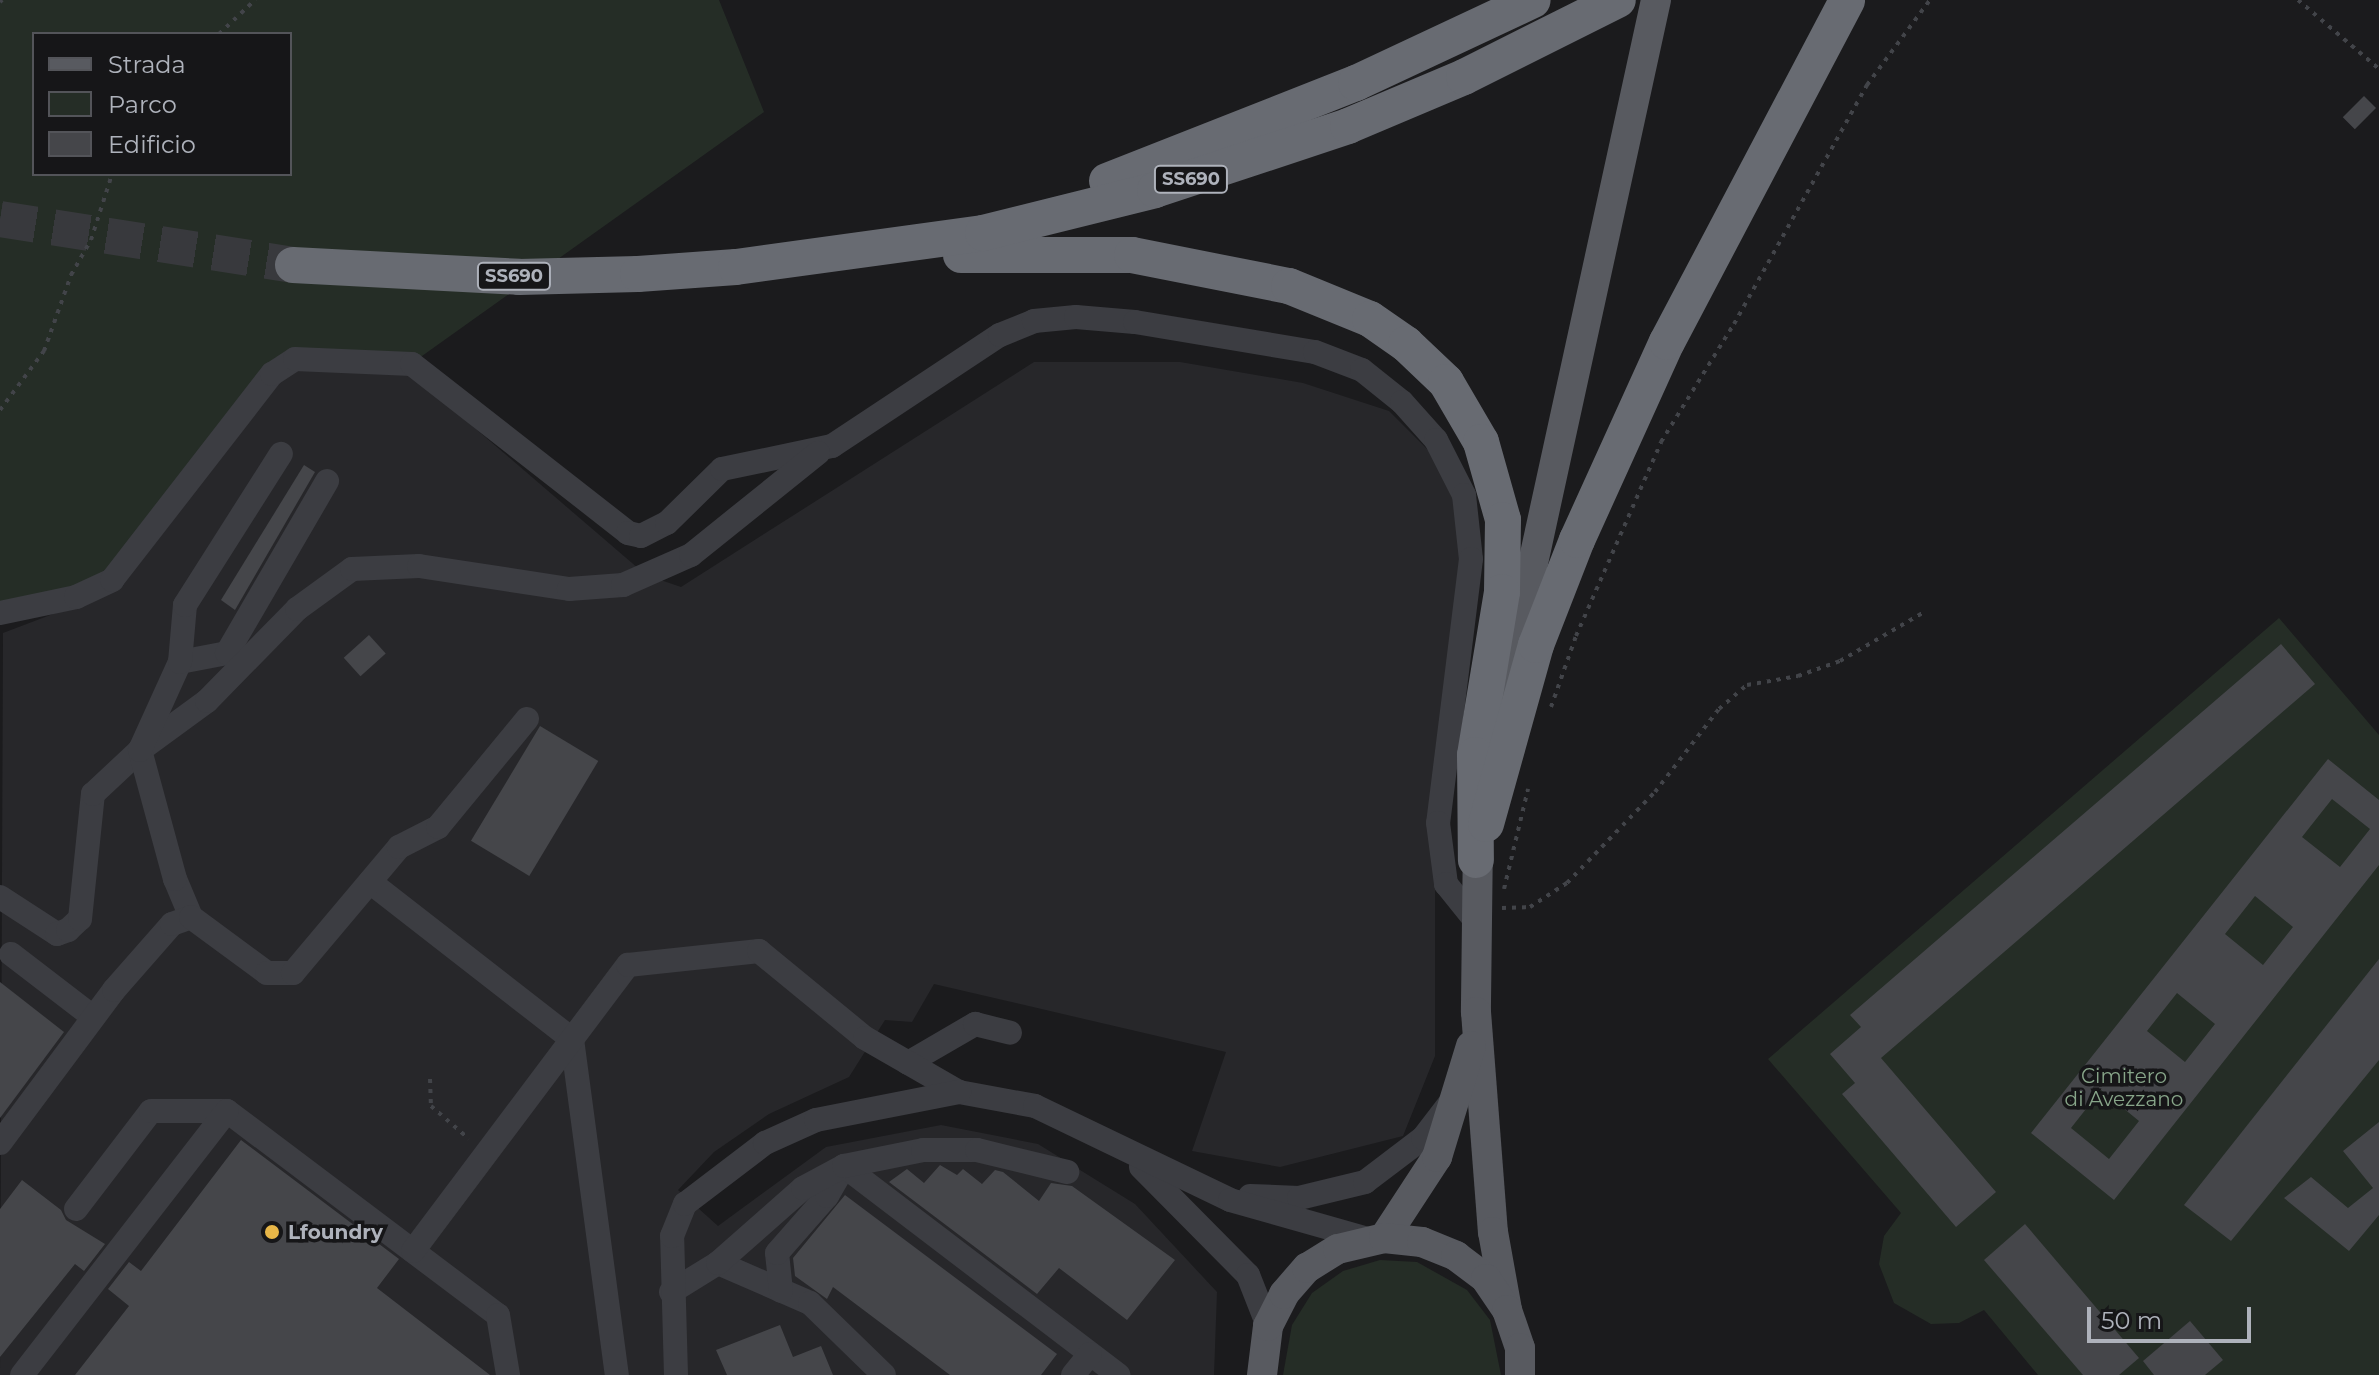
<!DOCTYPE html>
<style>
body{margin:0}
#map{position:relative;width:2379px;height:1375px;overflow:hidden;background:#1b1b1d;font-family:Montserrat,sans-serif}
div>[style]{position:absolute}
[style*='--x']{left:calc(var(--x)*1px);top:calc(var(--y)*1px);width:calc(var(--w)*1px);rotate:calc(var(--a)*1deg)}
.built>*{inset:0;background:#27272a}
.green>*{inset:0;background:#252d26}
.building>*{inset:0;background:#45464a;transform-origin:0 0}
.highway-tunnel>*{height:36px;margin-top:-18px;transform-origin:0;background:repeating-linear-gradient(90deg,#38393d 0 36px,transparent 0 54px)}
.path>*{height:4px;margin-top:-2px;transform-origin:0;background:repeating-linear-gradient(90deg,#424449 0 4px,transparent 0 10px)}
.minor>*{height:24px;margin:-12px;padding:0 12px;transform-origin:12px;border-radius:12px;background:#3c3d42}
.major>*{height:30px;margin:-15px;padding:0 15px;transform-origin:15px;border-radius:15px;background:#585a60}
.highway>*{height:36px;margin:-18px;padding:0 18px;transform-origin:18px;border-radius:18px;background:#686b72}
.dots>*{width:22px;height:22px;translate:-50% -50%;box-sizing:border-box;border:4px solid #161618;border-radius:50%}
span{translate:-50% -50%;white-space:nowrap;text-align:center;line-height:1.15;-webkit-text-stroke:7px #161618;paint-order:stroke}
.shield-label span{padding:2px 6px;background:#161618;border:2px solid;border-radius:6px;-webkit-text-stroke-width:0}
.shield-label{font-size:18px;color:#aeb2bb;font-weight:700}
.park-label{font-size:20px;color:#87a589}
.poi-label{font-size:20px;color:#aeb2bb;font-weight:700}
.left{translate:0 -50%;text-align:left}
.legend{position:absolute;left:32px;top:32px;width:260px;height:144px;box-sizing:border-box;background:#161618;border:2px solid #535459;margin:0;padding:10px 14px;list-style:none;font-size:24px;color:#aeb2bb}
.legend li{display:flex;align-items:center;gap:16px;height:40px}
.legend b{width:40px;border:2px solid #535459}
.scale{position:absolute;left:2087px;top:1307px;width:164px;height:36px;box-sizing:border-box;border:4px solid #aeb2bb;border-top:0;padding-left:10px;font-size:24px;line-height:28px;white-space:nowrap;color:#aeb2bb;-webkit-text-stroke:6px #161618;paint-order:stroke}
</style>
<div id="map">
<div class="built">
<i style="clip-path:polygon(1034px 362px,1180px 362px,1303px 383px,1389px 411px,1452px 474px,1470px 557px,1435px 839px,1435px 1056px,1403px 1136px,1280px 1167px,1192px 1151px,1226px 1052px,934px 984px,912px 1022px,885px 1020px,849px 1077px,769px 1114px,714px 1152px,678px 1190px,718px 1226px,826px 1147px,941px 1125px,1038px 1144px,1135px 1204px,1217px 1292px,1214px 1375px,0 1375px,3px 633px,116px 590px,284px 369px,406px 369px,646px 575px,681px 587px)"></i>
</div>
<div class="green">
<i style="clip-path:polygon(evenodd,0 0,719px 0,764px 112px,422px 356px,299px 351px,275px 358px,107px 579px,0 604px,0 0,34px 34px,290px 34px,290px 174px,34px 174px,34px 34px)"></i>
<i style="clip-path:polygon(2279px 618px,2379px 735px,2379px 1375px,2038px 1375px,1984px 1310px,1959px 1323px,1931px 1324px,1894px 1303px,1879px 1264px,1884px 1236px,1901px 1213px,1768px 1059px)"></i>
<i style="clip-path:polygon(1380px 1260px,1417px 1262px,1467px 1290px,1490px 1320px,1501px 1375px,1283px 1375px,1292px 1325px,1312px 1293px,1343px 1271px)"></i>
</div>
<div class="building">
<i style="left:2364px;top:96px;width:17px;height:30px;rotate:45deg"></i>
<i style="clip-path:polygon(304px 465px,315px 472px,235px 610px,221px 600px)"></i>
<i style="left:369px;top:635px;width:25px;height:34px;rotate:48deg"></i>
<i style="clip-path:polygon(2281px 644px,2315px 684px,1881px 1058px,1996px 1192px,1956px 1227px,1842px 1094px,1855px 1083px,1830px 1054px,1861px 1027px,1850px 1015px)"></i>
<i style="left:540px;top:726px;width:68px;height:134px;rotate:31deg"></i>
<i style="clip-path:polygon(evenodd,2328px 759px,2379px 800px,2379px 865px,2114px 1200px,2031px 1133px,2328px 759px,2332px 799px,2370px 829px,2340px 867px,2302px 837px,2332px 799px,2328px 759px,2255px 896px,2293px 927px,2263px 965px,2225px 934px,2255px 896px,2328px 759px,2177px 993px,2215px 1024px,2185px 1062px,2147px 1031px,2177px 993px,2328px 759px,2101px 1090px,2139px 1121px,2109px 1159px,2071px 1128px,2101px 1090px)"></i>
<i style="clip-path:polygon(2379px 959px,2379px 1060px,2231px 1241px,2184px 1205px)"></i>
<i style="clip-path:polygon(0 982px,64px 1032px,0 1118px)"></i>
<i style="clip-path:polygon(2379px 1122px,2379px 1215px,2349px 1251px,2284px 1198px,2311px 1177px,2348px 1208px,2373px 1188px,2343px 1151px)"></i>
<i style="clip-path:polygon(241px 1140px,399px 1259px,377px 1288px,490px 1375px,75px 1375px,129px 1306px,108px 1289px,129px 1262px,141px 1271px)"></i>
<i style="clip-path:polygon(940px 1165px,957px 1175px,963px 1169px,982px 1184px,995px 1170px,1003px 1172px,1039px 1201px,1051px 1183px,1072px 1186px,1175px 1260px,1127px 1320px,1059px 1268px,1037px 1294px,889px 1182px,907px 1169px,924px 1183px)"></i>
<i style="clip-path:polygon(22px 1180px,61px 1210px,66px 1220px,105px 1244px,84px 1271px,75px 1264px,0 1357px,0 1209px)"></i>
<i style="clip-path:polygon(845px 1195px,1057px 1354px,1041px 1375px,950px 1375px,833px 1287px,827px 1299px,795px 1276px,793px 1258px)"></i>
<i style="clip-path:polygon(2025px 1224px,2139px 1358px,2119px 1375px,2083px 1375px,1984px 1260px)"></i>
<i style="clip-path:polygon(2190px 1321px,2223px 1360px,2205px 1375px,2154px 1375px,2143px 1361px)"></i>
<i style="clip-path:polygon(780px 1325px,793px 1357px,821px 1346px,833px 1375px,727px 1375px,716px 1350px)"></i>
</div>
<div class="highway-tunnel">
<i style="--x:0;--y:219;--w:297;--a:8.9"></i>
</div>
<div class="path">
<i style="--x:2298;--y:0;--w:106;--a:40.4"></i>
<i style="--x:0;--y:2;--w:3;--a:-45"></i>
<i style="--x:219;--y:34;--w:50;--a:-43.4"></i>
<i style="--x:0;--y:410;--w:74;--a:-53.3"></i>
<i style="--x:44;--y:351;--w:81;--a:-70.4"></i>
<i style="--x:71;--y:275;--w:40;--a:-60.3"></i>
<i style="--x:91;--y:240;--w:69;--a:-72.3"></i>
<i style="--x:1551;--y:707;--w:75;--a:-70.6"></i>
<i style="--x:1576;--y:636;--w:212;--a:-66.3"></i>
<i style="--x:1661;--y:442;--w:139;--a:-58.3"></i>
<i style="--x:1734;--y:324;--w:274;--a:-60.9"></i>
<i style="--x:1867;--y:85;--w:106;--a:-53.5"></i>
<i style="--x:1504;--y:889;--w:103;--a:-76.5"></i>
<i style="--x:1502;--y:908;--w:28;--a:-2"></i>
<i style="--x:1530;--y:907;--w:44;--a:-33"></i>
<i style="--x:1567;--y:883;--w:127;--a:-46"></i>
<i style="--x:1655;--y:792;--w:105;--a:-52.4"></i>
<i style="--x:1719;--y:709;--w:37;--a:-41"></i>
<i style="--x:1747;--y:685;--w:52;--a:-10"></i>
<i style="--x:1798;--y:676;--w:45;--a:-19.7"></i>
<i style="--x:1840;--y:661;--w:99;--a:-30.2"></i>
<i style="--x:430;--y:1079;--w:27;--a:88"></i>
<i style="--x:431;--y:1106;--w:50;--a:41"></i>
</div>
<div class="minor">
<i style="--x:0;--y:613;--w:78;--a:-11.9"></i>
<i style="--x:76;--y:597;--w:40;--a:-25"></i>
<i style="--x:112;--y:580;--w:261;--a:-52.2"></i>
<i style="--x:272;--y:374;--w:27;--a:-33"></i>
<i style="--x:295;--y:359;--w:117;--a:2.4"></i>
<i style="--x:412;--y:364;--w:274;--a:38"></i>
<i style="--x:628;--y:533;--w:13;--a:13"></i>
<i style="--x:641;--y:536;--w:29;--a:-27"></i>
<i style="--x:667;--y:523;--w:77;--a:-44.5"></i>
<i style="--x:722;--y:469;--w:112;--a:-11.8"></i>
<i style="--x:832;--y:446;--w:201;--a:-33.5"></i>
<i style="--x:1000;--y:335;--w:37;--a:-22"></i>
<i style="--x:1034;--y:321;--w:42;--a:-5.4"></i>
<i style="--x:1076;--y:317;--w:59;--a:4.8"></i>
<i style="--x:1135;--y:322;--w:182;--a:9.5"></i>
<i style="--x:1315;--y:352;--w:50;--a:21"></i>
<i style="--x:1362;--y:370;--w:51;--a:38.7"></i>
<i style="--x:1402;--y:402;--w:51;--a:48.2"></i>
<i style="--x:1436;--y:440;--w:62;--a:63"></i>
<i style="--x:1464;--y:495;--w:64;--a:83.8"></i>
<i style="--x:1471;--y:559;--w:266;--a:97.1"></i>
<i style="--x:1438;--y:823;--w:62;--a:82.5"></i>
<i style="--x:1446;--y:884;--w:45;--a:51.3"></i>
<i style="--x:180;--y:662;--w:48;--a:-10.8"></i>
<i style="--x:227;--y:653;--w:199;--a:-59.8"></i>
<i style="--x:370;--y:882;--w:256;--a:37.9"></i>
<i style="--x:572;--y:1039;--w:339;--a:82.4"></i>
<i style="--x:0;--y:897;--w:68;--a:33"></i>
<i style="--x:57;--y:934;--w:12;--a:-20"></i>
<i style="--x:68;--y:930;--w:16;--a:-43"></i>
<i style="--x:80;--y:919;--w:126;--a:-84.1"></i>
<i style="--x:93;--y:794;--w:64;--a:-43.1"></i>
<i style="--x:140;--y:750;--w:83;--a:-36.2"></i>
<i style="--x:207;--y:701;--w:129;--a:-45.6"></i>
<i style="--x:297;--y:609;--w:68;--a:-36"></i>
<i style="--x:352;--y:569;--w:67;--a:-2.6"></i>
<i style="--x:419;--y:566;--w:152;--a:8.7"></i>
<i style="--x:569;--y:589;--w:54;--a:-4.2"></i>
<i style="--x:623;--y:585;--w:74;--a:-23.8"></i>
<i style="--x:691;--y:555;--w:163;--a:-38.8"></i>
<i style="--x:191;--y:917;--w:41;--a:-112.8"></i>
<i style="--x:175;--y:879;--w:134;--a:-105.2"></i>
<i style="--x:140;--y:750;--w:97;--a:-65.6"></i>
<i style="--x:180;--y:662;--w:57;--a:-85"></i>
<i style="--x:185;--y:605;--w:179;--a:-57.6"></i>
<i style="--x:11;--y:954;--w:103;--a:37.5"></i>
<i style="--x:908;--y:1063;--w:78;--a:-30.2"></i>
<i style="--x:975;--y:1024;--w:36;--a:14"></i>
<i style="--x:0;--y:1143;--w:191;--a:-53.3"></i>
<i style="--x:114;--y:990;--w:88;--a:-48.7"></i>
<i style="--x:172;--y:924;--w:20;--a:-20"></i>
<i style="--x:191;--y:917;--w:94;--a:36.4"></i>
<i style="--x:267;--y:973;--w:26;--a:0"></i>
<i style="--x:293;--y:973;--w:165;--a:-49.9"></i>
<i style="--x:399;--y:847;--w:44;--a:-27.1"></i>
<i style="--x:438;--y:827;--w:140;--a:-50.5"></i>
<i style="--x:1141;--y:1167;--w:152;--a:45.3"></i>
<i style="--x:1248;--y:1275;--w:55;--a:68.6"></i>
<i style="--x:1250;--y:1196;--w:49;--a:2.3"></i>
<i style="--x:1299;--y:1198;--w:68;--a:-13.6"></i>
<i style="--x:1365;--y:1182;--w:73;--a:-37.2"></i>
<i style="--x:1423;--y:1138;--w:44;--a:-52.4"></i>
<i style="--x:76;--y:1209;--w:123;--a:-52.6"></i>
<i style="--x:151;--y:1111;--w:76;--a:0"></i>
<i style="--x:227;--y:1111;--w:339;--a:37"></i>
<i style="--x:498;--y:1315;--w:61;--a:80.5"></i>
<i style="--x:413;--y:1251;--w:358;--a:-53.1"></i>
<i style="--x:628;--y:965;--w:132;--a:-6.1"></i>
<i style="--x:759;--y:951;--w:137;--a:39.4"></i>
<i style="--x:865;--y:1038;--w:108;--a:29.9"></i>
<i style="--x:959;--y:1092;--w:77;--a:10.4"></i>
<i style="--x:1035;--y:1106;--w:216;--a:25.7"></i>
<i style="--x:1230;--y:1200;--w:147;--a:15.8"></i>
<i style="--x:718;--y:1263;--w:100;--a:23.5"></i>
<i style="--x:810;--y:1303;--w:103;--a:44.2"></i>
<i style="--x:781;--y:1291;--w:38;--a:-96"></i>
<i style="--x:777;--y:1253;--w:76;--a:-48.7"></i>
<i style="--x:827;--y:1196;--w:34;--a:-60"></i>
<i style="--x:844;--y:1166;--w:345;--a:37.3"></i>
<i style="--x:671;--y:1292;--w:55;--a:-31.7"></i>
<i style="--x:718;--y:1263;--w:113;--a:-41.4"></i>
<i style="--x:803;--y:1188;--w:47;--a:-28.2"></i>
<i style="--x:844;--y:1166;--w:81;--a:-11.4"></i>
<i style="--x:923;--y:1150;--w:54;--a:0"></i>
<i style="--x:977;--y:1150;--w:93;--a:13.7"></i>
<i style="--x:22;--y:1375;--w:334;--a:-52.2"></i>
<i style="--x:676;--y:1375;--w:139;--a:-91.6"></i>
<i style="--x:672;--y:1236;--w:35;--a:-68"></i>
<i style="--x:685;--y:1204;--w:101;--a:-37.3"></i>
<i style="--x:765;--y:1143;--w:56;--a:-24.3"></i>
<i style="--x:816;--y:1120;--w:146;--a:-11.1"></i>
<i style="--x:1073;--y:1375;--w:27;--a:-51"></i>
</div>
<div class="major">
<i style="--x:1497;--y:728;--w:745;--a:-77.68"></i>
<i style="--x:1478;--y:838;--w:174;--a:90.7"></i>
<i style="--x:1476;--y:1012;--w:221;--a:85.6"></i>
<i style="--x:1493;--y:1232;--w:79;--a:79.8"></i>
<i style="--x:1384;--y:1238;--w:97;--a:-56.8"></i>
<i style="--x:1437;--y:1157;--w:116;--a:-73"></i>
<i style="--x:1262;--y:1375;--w:49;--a:-83"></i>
<i style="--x:1268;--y:1326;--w:36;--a:-63"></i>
<i style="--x:1284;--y:1294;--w:35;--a:-49"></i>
<i style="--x:1307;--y:1268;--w:36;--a:-32"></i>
<i style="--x:1338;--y:1249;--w:47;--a:-13.4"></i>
<i style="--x:1384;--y:1238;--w:38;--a:6"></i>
<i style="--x:1422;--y:1242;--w:37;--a:22"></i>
<i style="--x:1456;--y:1256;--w:38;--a:37"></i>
<i style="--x:1486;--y:1279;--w:37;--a:56"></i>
<i style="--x:1507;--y:1310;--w:40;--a:71.1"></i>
<i style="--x:1520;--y:1348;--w:27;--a:90"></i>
</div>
<div class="highway">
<i style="--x:1107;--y:181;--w:268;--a:-21.5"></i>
<i style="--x:1356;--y:83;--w:195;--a:-25.1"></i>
<i style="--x:961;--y:255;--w:171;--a:0"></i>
<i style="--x:1132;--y:255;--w:160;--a:11.2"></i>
<i style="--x:1289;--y:286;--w:87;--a:22.2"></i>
<i style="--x:1370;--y:319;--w:44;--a:34.8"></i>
<i style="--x:1406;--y:344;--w:55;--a:43.5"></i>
<i style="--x:1446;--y:382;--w:69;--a:59.7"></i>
<i style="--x:1481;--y:442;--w:81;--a:74.2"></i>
<i style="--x:1503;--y:520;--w:72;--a:90.8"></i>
<i style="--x:1502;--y:592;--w:165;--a:99.4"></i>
<i style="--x:1475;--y:755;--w:105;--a:89.5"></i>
<i style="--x:293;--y:265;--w:226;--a:3"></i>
<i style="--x:519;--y:277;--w:119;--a:-1.4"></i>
<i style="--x:638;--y:274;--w:98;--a:-4.1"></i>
<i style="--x:736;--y:267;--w:249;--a:-7.8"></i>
<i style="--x:983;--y:233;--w:177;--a:-14"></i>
<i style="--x:1155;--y:190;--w:203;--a:-18.3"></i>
<i style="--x:1348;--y:126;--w:126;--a:-22.9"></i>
<i style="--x:1464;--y:77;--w:172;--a:-26.6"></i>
<i style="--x:1486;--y:824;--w:186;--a:-74.4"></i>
<i style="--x:1536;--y:645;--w:113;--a:-68.7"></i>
<i style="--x:1577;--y:540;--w:217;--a:-65.6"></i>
<i style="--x:1667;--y:342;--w:386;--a:-62.2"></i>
</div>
<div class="dots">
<i style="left:272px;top:1232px;background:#e7b648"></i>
</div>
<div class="shield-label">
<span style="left:1191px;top:179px">SS690</span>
<span style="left:514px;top:276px">SS690</span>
</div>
<div class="park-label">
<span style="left:2124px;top:1088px">Cimitero<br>di Avezzano</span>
</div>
<div class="poi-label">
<span class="left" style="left:288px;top:1232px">Lfoundry</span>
</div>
<ul class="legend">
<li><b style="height:10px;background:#585a60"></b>Strada</li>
<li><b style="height:22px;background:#252d26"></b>Parco</li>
<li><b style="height:22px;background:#45464a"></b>Edificio</li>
</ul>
<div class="scale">50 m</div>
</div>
